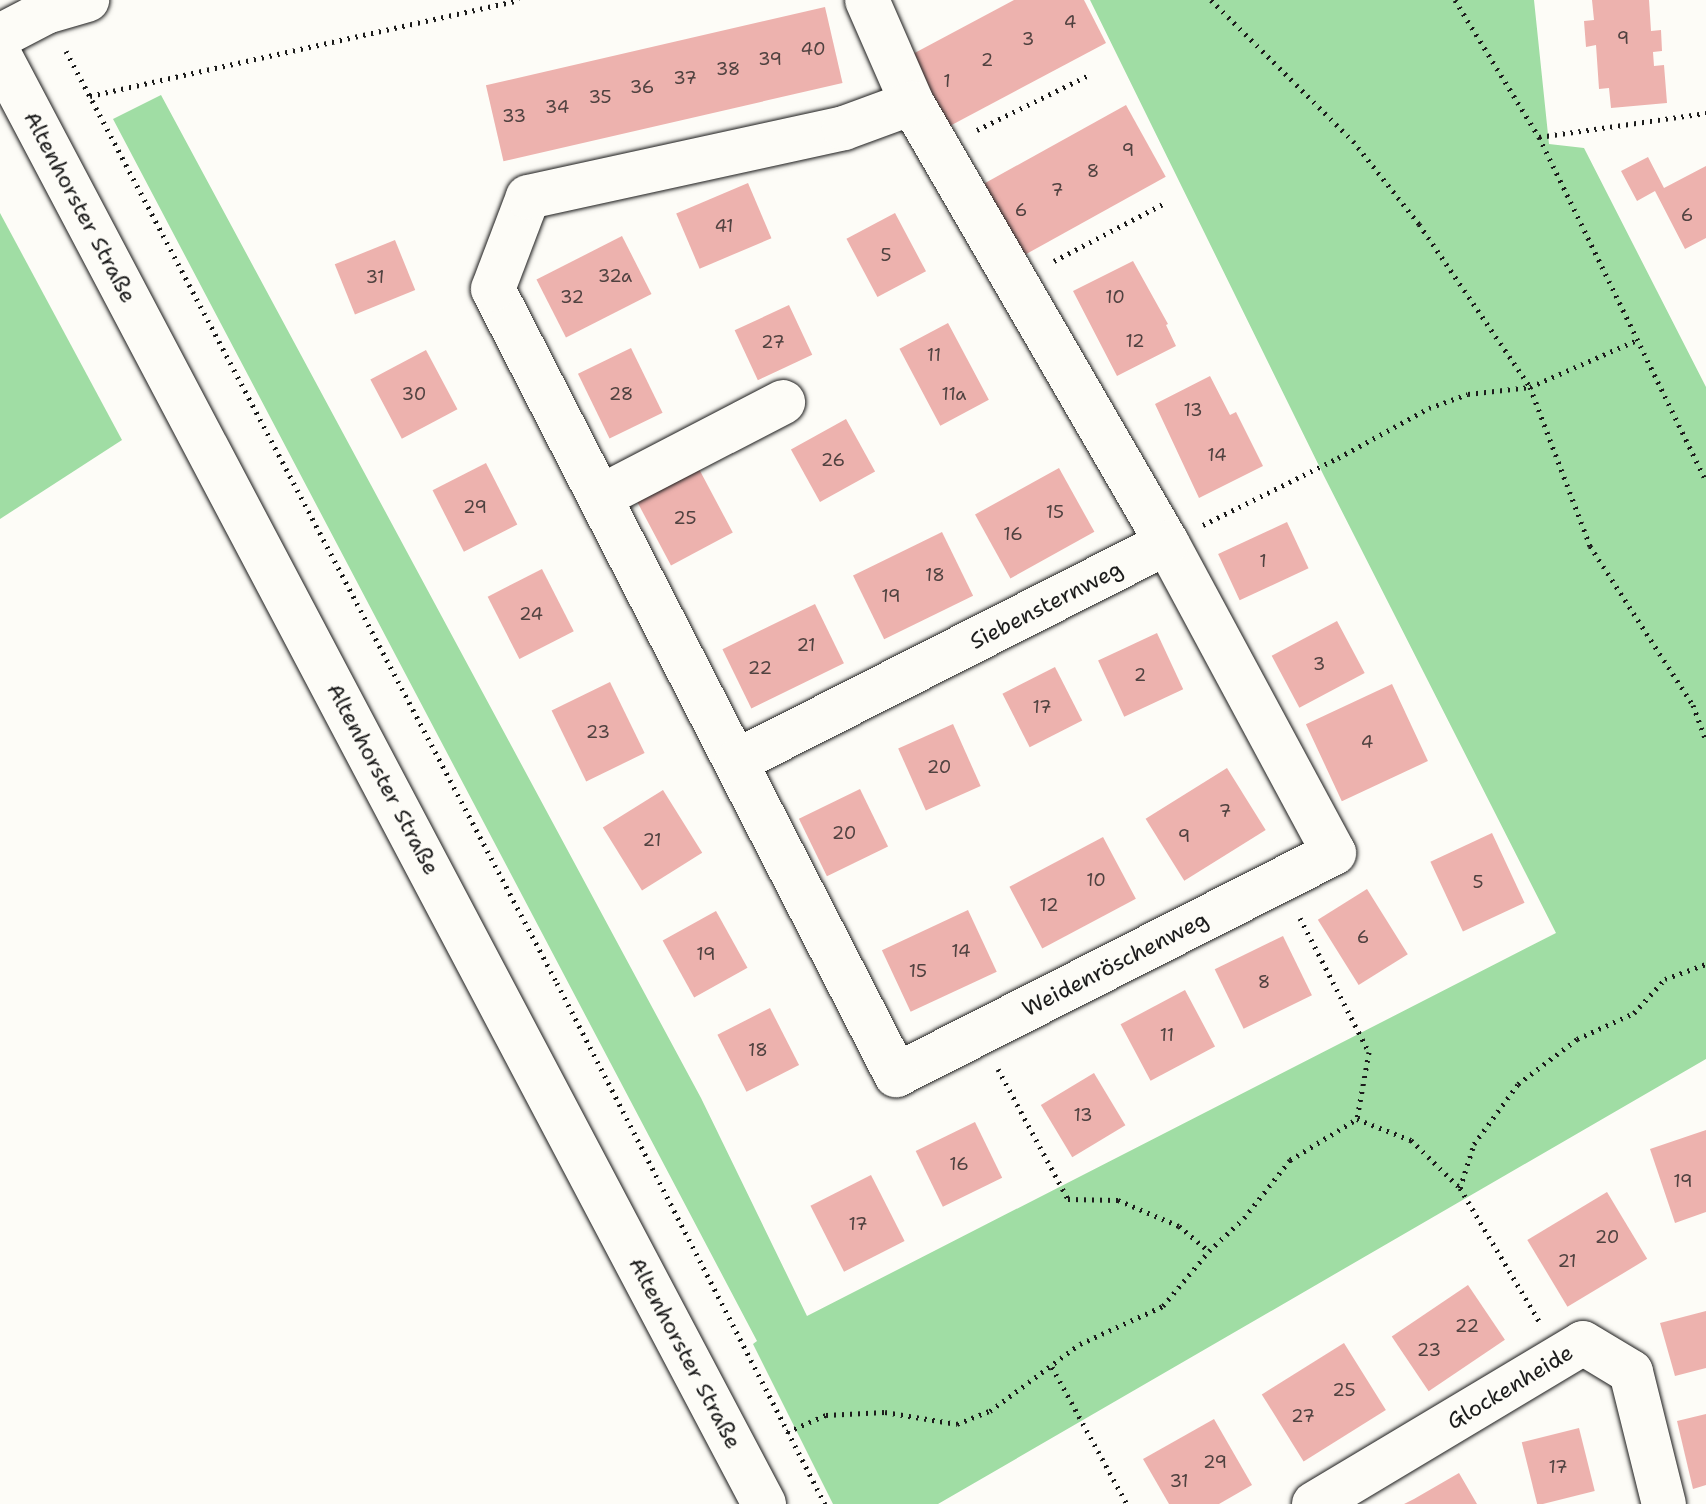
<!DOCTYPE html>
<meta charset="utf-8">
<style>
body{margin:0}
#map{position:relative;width:1706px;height:1504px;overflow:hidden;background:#fdfcf7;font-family:"Shantell Sans",sans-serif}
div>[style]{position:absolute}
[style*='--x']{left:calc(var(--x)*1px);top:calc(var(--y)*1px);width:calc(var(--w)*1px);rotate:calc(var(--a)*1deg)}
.green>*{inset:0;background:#a0dda4}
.building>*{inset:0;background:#edb2ae;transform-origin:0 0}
.path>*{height:5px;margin-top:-2.5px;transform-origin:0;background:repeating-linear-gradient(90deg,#1c1c1c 0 2px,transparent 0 8px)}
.roads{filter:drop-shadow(0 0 2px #1c1c1c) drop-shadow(0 0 2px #1c1c1c)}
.minor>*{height:44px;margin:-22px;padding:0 22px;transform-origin:22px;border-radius:22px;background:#fdfcf7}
span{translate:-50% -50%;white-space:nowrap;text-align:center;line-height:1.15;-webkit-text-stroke:6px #fdfcf7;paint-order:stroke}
.number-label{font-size:18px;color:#504240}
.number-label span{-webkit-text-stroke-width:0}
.street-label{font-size:22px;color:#1c1c1c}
</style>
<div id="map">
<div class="green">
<i style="clip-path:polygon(1090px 0,1534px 0,1549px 144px,1584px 148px,1706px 387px,1706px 1059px,938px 1504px,833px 1504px,753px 1344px,757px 1341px,113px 119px,161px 95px,701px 1098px,807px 1316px,1556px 933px,1324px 476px)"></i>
<i style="clip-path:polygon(0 213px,122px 440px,0 519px)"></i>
</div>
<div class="building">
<i style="clip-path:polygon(1014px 0,1084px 0,1106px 43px,946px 128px,909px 56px)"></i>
<i style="clip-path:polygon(1592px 0,1649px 0,1651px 31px,1661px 30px,1662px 51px,1653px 52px,1654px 66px,1664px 65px,1667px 103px,1611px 108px,1609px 88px,1599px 89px,1596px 45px,1586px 47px,1584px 21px,1594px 20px)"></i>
<i style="left:825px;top:7px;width:78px;height:348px;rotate:77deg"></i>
<i style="left:1126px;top:105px;width:82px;height:162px;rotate:61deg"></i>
<i style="clip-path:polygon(1648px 157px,1664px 188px,1706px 166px,1706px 238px,1685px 249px,1655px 191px,1637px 201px,1621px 171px)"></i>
<i style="left:748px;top:183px;width:60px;height:78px;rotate:67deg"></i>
<i style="left:895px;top:213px;width:66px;height:55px;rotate:62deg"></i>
<i style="left:622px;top:236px;width:65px;height:96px;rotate:63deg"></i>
<i style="left:395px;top:240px;width:54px;height:65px;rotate:68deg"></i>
<i style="clip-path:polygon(1133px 261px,1168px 324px,1166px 325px,1176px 346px,1117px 376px,1073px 291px)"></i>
<i style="left:789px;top:305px;width:55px;height:60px;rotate:65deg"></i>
<i style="left:948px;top:323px;width:87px;height:55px;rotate:62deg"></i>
<i style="left:631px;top:348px;width:72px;height:59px;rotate:64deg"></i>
<i style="left:426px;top:350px;width:67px;height:63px;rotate:62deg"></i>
<i style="clip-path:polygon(1210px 376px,1230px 415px,1236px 412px,1263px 466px,1199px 498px,1155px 404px)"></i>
<i style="left:846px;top:419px;width:60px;height:63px;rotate:61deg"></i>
<i style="left:486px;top:463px;width:69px;height:60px;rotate:63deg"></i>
<i style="left:1059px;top:468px;width:73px;height:96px;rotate:61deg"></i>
<i style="left:699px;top:469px;width:72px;height:70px;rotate:62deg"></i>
<i style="left:1287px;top:522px;width:51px;height:76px;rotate:65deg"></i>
<i style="left:942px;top:532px;width:71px;height:99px;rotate:64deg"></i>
<i style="left:542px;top:569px;width:70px;height:61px;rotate:63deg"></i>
<i style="left:815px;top:604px;width:66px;height:103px;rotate:64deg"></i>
<i style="left:1337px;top:621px;width:59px;height:74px;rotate:62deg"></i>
<i style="left:1157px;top:633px;width:62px;height:65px;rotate:65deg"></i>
<i style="left:1055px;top:667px;width:60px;height:59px;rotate:63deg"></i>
<i style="left:610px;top:682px;width:79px;height:65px;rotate:64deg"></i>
<i style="left:1392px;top:684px;width:85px;height:95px;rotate:65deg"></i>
<i style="left:953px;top:724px;width:68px;height:60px;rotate:66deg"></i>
<i style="left:1227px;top:768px;width:73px;height:96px;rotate:58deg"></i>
<i style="left:860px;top:789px;width:64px;height:68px;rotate:64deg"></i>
<i style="left:663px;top:790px;width:74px;height:71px;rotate:58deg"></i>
<i style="left:1492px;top:833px;width:77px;height:68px;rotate:65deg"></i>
<i style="left:1103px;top:837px;width:70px;height:106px;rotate:62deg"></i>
<i style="left:1367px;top:889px;width:77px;height:58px;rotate:58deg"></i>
<i style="left:968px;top:910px;width:68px;height:95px;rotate:65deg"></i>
<i style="left:716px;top:911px;width:65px;height:61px;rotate:61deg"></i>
<i style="left:1283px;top:936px;width:66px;height:76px;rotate:64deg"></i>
<i style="left:1185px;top:990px;width:64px;height:73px;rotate:62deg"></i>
<i style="left:770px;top:1008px;width:64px;height:59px;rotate:63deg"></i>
<i style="left:1094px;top:1073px;width:61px;height:62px;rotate:59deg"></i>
<i style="left:975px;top:1122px;width:62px;height:66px;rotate:64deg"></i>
<i style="clip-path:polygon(1706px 1130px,1706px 1212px,1675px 1223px,1650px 1149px)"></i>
<i style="left:871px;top:1175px;width:74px;height:68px;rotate:63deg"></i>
<i style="left:1607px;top:1192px;width:78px;height:93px;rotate:59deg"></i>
<i style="left:1468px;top:1285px;width:66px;height:92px;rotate:56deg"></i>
<i style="clip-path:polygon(1706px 1311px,1706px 1368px,1675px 1376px,1660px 1323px)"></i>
<i style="left:1344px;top:1343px;width:79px;height:97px;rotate:58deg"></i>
<i style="clip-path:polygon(1706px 1414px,1706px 1485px,1693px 1489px,1677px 1421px)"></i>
<i style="clip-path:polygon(1214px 1419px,1252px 1485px,1219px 1504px,1169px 1504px,1143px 1459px)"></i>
<i style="left:1579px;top:1428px;width:65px;height:59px;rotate:76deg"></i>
<i style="clip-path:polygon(1459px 1473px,1477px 1504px,1404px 1504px,1414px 1499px)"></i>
</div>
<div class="path">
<i style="--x:1211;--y:0;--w:200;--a:44.8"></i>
<i style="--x:1353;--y:141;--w:106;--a:51.5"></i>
<i style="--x:1419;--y:224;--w:197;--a:55.7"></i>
<i style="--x:1530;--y:387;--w:170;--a:69.3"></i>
<i style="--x:1590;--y:546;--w:189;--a:57.1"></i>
<i style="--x:1693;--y:705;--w:37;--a:70"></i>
<i style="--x:1455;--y:0;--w:161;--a:58.5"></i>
<i style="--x:1539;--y:137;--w:382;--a:64.1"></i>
<i style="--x:66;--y:51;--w:1053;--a:62.22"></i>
<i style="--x:557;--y:983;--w:586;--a:62.78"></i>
<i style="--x:90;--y:96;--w:440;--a:-12.6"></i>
<i style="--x:977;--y:130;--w:127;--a:-26.2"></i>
<i style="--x:1539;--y:137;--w:169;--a:-8.2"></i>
<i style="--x:1054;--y:261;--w:123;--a:-27.6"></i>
<i style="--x:1203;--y:525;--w:151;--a:-26.4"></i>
<i style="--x:1338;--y:458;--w:104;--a:-28.8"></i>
<i style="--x:1429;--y:408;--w:41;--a:-19.7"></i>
<i style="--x:1468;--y:394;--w:62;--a:-6.4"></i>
<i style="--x:1530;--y:387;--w:117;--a:-23.7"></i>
<i style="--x:1300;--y:918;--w:151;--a:62.8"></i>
<i style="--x:1369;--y:1052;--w:68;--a:100.2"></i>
<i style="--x:998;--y:1069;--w:148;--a:61.7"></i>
<i style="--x:1068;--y:1199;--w:50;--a:1.1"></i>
<i style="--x:1118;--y:1200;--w:66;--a:23.1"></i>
<i style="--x:1179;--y:1226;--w:39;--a:40"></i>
<i style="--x:1460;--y:1188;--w:155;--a:59.3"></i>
<i style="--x:1052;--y:1367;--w:156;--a:61.3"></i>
<i style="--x:787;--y:1432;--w:43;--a:-23.6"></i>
<i style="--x:826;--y:1415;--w:59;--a:-2.9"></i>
<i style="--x:885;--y:1412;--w:73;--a:9.5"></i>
<i style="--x:957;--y:1424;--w:35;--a:-22"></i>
<i style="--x:990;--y:1411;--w:112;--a:-36.7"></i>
<i style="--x:1080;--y:1344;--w:91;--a:-24.6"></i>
<i style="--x:1163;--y:1306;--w:72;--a:-50.1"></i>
<i style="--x:1209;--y:1251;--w:48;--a:-43.3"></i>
<i style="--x:1244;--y:1218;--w:74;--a:-51.6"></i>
<i style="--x:1290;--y:1160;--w:79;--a:-31.5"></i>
<i style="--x:1357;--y:1119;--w:58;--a:21.3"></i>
<i style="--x:1411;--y:1140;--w:69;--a:44.4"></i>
<i style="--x:1460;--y:1188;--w:46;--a:-72.3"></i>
<i style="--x:1474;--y:1144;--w:74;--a:-53.7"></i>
<i style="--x:1518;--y:1084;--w:74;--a:-37.3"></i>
<i style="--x:1577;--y:1039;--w:63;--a:-24.5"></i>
<i style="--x:1634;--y:1013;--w:46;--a:-47.6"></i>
<i style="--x:1665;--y:979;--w:44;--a:-20.1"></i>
</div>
<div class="roads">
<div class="minor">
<i style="--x:867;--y:0;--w:112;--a:66.4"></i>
<i style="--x:912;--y:103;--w:509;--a:59.91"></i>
<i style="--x:1167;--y:543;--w:352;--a:61.7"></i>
<i style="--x:1334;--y:853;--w:491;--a:153.1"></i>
<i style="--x:896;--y:1075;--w:883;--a:-117.15"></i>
<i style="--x:493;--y:289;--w:98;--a:-69.2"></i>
<i style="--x:528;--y:197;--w:323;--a:-12.3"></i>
<i style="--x:844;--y:128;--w:72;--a:-20.2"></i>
<i style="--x:0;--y:36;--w:52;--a:-27.6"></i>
<i style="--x:46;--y:12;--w:43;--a:-16.3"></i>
<i style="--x:0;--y:56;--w:1637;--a:62.18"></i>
<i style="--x:602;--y:496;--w:204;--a:-27.4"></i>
<i style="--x:737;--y:761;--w:482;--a:-26.9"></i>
<i style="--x:1314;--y:1504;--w:313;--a:-30.9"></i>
<i style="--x:1583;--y:1343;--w:56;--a:31.1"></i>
<i style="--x:1631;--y:1372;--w:136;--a:76"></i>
</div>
</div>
<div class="number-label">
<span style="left:1070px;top:22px">4</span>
<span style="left:1623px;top:38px">9</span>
<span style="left:1028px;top:39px">3</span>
<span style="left:813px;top:49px">40</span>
<span style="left:770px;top:59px">39</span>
<span style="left:987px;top:60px">2</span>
<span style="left:728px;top:69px">38</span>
<span style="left:685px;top:78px">37</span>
<span style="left:947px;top:81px">1</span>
<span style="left:642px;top:87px">36</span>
<span style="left:600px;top:97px">35</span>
<span style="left:557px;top:107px">34</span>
<span style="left:514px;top:116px">33</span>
<span style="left:1128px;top:150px">9</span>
<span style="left:1093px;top:171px">8</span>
<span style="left:1057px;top:190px">7</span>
<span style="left:1021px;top:210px">6</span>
<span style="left:1687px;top:215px">6</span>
<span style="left:724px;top:226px">41</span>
<span style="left:886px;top:255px">5</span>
<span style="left:615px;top:276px">32a</span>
<span style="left:375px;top:277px">31</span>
<span style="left:572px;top:297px">32</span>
<span style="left:1115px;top:297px">10</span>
<span style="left:1135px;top:341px">12</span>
<span style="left:773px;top:342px">27</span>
<span style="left:934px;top:355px">11</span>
<span style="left:414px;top:394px">30</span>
<span style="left:621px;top:394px">28</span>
<span style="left:954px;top:394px">11a</span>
<span style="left:1193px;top:410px">13</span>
<span style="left:1217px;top:455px">14</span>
<span style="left:833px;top:460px">26</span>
<span style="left:475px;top:507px">29</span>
<span style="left:1055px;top:512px">15</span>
<span style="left:685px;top:518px">25</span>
<span style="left:1013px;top:534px">16</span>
<span style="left:1263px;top:561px">1</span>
<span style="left:935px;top:575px">18</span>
<span style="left:891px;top:596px">19</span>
<span style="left:531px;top:614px">24</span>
<span style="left:806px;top:645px">21</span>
<span style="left:1319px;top:664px">3</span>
<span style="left:760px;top:668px">22</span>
<span style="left:1140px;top:675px">2</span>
<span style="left:1042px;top:707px">17</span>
<span style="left:598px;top:732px">23</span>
<span style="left:1367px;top:742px">4</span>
<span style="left:939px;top:767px">20</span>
<span style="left:1225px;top:811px">7</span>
<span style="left:844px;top:833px">20</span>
<span style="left:1184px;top:836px">9</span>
<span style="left:652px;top:840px">21</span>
<span style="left:1096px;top:880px">10</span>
<span style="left:1478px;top:882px">5</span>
<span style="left:1049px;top:905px">12</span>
<span style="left:1363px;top:937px">6</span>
<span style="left:961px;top:951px">14</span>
<span style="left:706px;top:954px">19</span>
<span style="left:918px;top:971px">15</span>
<span style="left:1264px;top:982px">8</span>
<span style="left:1167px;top:1035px">11</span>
<span style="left:758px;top:1050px">18</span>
<span style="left:1083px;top:1115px">13</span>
<span style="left:959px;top:1164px">16</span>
<span style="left:1683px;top:1181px">19</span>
<span style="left:858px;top:1224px">17</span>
<span style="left:1607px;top:1237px">20</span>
<span style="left:1567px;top:1261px">21</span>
<span style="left:1467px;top:1326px">22</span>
<span style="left:1429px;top:1350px">23</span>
<span style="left:1344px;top:1390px">25</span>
<span style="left:1303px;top:1416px">27</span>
<span style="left:1215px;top:1462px">29</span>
<span style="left:1558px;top:1467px">17</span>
<span style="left:1179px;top:1481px">31</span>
</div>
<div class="street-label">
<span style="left:80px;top:207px;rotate:62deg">Altenhorster Straße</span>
<span style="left:1046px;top:605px;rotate:-27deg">Siebensternweg</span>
<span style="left:383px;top:779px;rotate:62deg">Altenhorster Straße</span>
<span style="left:1115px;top:964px;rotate:-27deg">Weidenröschenweg</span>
<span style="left:685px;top:1353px;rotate:62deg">Altenhorster Straße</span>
<span style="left:1510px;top:1387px;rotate:-31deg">Glockenheide</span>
</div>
</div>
